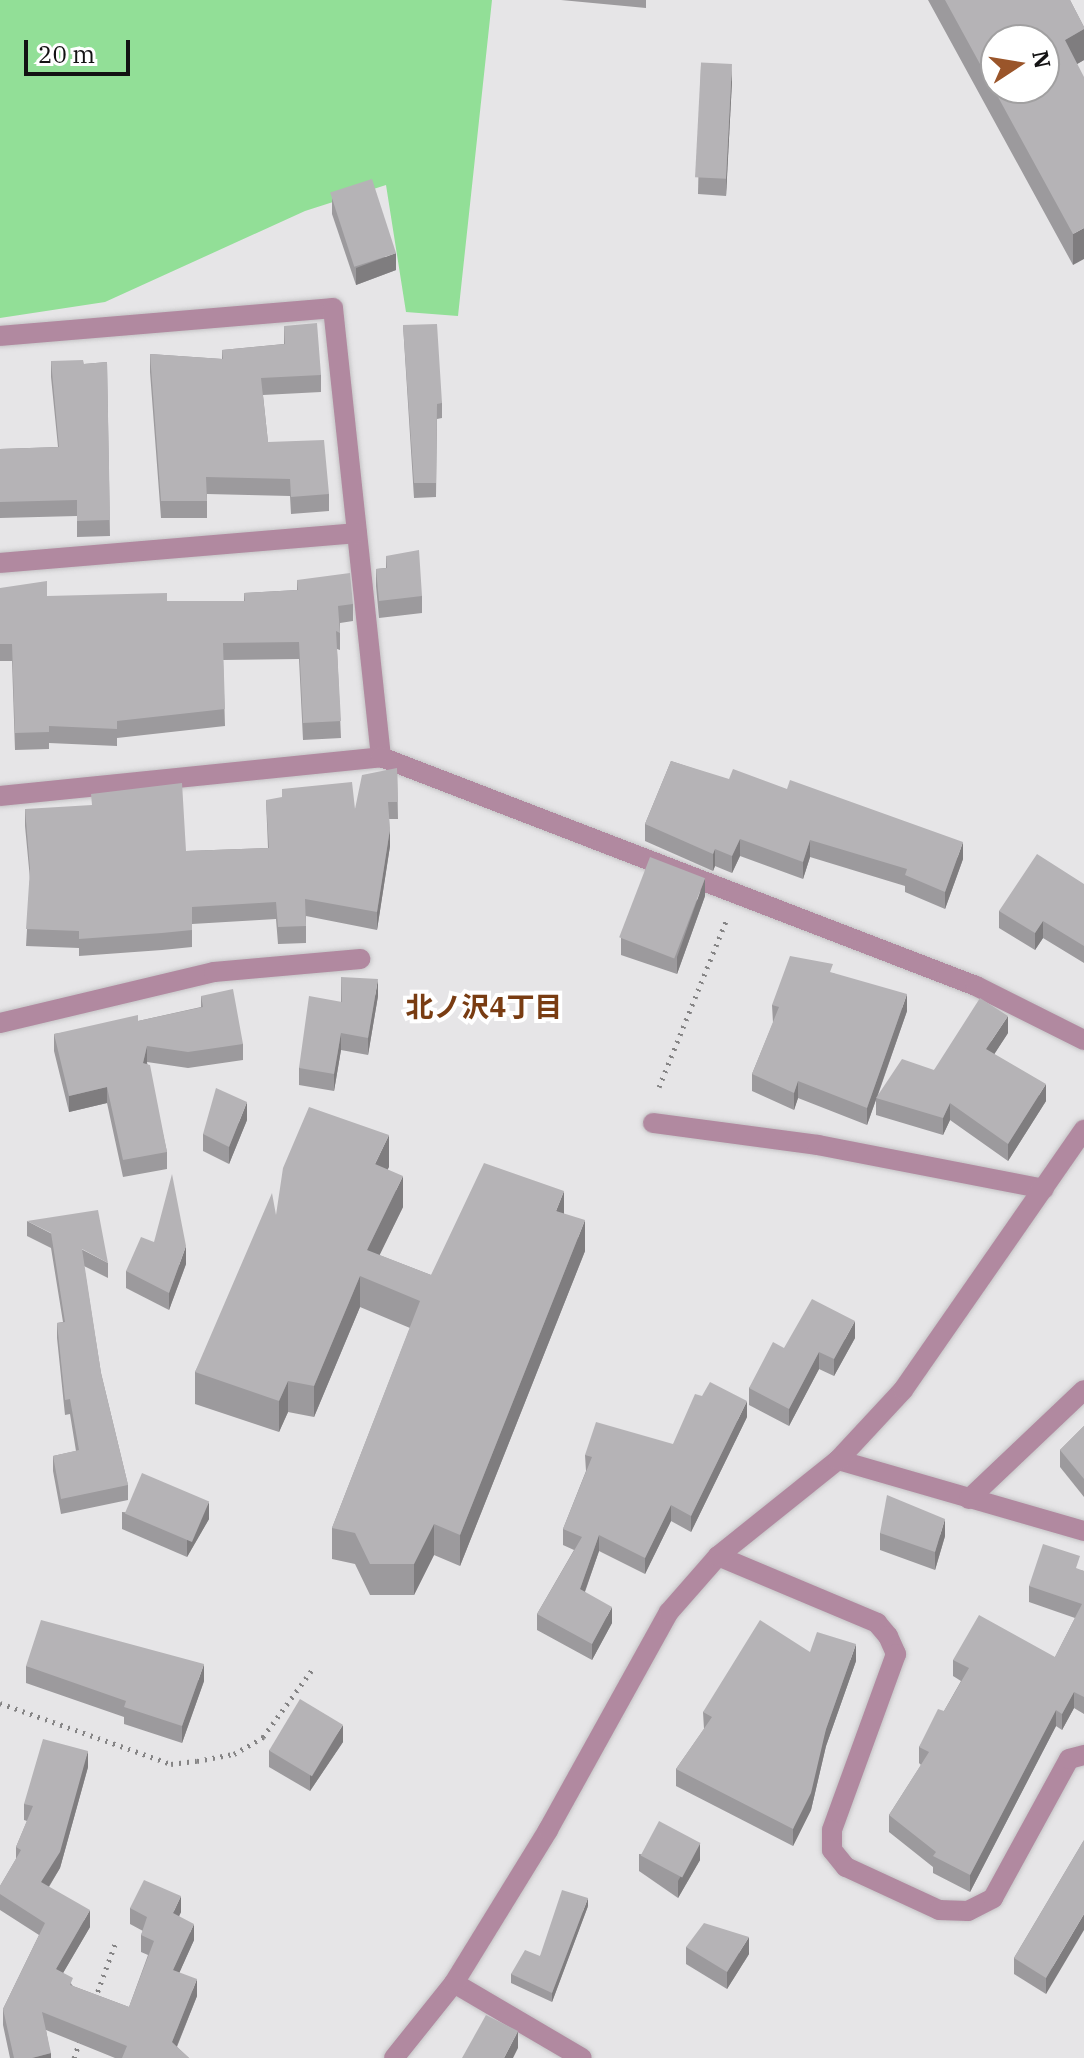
<!DOCTYPE html>
<meta charset="utf-8">
<style>
body{margin:0}
#map{position:relative;width:1084px;height:2058px;overflow:hidden;background:#e6e5e7;font-family:"IBM Plex Serif","Noto Sans JP",serif}
div>[style]{position:absolute}
[style*='--x']{left:calc(var(--x)*1px);top:calc(var(--y)*1px);width:calc(var(--w)*1px);rotate:calc(var(--a)*1deg)}
.green>*{inset:0;background:#92df97}
.path>*{height:5px;margin-top:-2.5px;transform-origin:0;background:repeating-linear-gradient(90deg,#858485 0 2px,transparent 0 8px)}
.roads{filter:drop-shadow(0 0 2px #c4c3c5) drop-shadow(0 0 2px #c4c3c5)}
.minor>*{height:20px;margin:-10px;padding:0 10px;transform-origin:10px;border-radius:10px;background:#b189a0}
.wall>*{inset:0;background:#9c9a9d}
.shaded-wall>*{inset:0;background:#7f7d7f}
.building>*{inset:0;background:#b5b3b6;transform-origin:0 0}
span{translate:-50% -50%;white-space:nowrap;text-align:center;line-height:1.15;-webkit-text-stroke:8px #fff;paint-order:stroke}
.neighbourhood-label{font-size:28px;color:#793c12;font-weight:700}
.north{position:absolute;left:980px;top:24px;width:80px;height:80px;box-sizing:border-box;background:#fff;border:2px solid #a1a0a1;border-radius:50%;rotate:78deg;font-size:22px;font-weight:700;line-height:32px;text-align:center;color:#131213}
.north::after{content:'';display:block;margin:auto;width:28px;height:36px;background:#9a552a;clip-path:polygon(50% 0,100% 100%,50% 72%,0 100%)}
.scale{position:absolute;left:24px;top:40px;width:106px;height:36px;box-sizing:border-box;border:4px solid #131213;border-top:0;padding-left:10px;font-size:24px;line-height:28px;white-space:nowrap;color:#131213;-webkit-text-stroke:6px #fff;paint-order:stroke}
</style>
<div id="map">
<div class="green">
<i style="clip-path:polygon(0 0,492px 0,458px 316px,406px 312px,386px 185px,305px 211px,105px 302px,0 318px)"></i>
</div>
<div class="path">
<i style="--x:659;--y:1087;--w:181;--a:-68"></i>
<i style="--x:0;--y:1703;--w:182;--a:19.6"></i>
<i style="--x:171;--y:1764;--w:26;--a:-7"></i>
<i style="--x:197;--y:1761;--w:38;--a:-11"></i>
<i style="--x:234;--y:1754;--w:34;--a:-30"></i>
<i style="--x:263;--y:1737;--w:87;--a:-53.9"></i>
<i style="--x:95;--y:1999;--w:59;--a:-70"></i>
<i style="--x:74;--y:2058;--w:21;--a:-71"></i>
</div>
<div class="roads">
<div class="minor">
<i style="--x:0;--y:336;--w:334;--a:-4.8"></i>
<i style="--x:333;--y:308;--w:452;--a:83.9"></i>
<i style="--x:0;--y:563;--w:358;--a:-4.8"></i>
<i style="--x:0;--y:796;--w:383;--a:-5.8"></i>
<i style="--x:381;--y:757;--w:638;--a:21.05"></i>
<i style="--x:976;--y:986;--w:121;--a:26.6"></i>
<i style="--x:0;--y:1023;--w:220;--a:-13.4"></i>
<i style="--x:214;--y:972;--w:147;--a:-5.1"></i>
<i style="--x:653;--y:1123;--w:166;--a:7.6"></i>
<i style="--x:818;--y:1145;--w:230;--a:11"></i>
<i style="--x:838;--y:1460;--w:256;--a:16.1"></i>
<i style="--x:969;--y:1499;--w:158;--a:-43.5"></i>
<i style="--x:718;--y:1556;--w:173;--a:22.8"></i>
<i style="--x:877;--y:1623;--w:17;--a:50"></i>
<i style="--x:888;--y:1636;--w:20;--a:66"></i>
<i style="--x:896;--y:1654;--w:187;--a:110"></i>
<i style="--x:832;--y:1830;--w:20;--a:90"></i>
<i style="--x:832;--y:1850;--w:22;--a:51"></i>
<i style="--x:846;--y:1867;--w:102;--a:24.8"></i>
<i style="--x:939;--y:1910;--w:29;--a:2"></i>
<i style="--x:968;--y:1911;--w:28;--a:-27"></i>
<i style="--x:993;--y:1898;--w:158;--a:-61.3"></i>
<i style="--x:1069;--y:1759;--w:16;--a:-15"></i>
<i style="--x:454;--y:1983;--w:148;--a:30.4"></i>
<i style="--x:394;--y:2058;--w:96;--a:-51.3"></i>
<i style="--x:454;--y:1983;--w:180;--a:-58.4"></i>
<i style="--x:548;--y:1830;--w:249;--a:-61"></i>
<i style="--x:669;--y:1612;--w:74;--a:-48.8"></i>
<i style="--x:718;--y:1556;--w:154;--a:-38.7"></i>
<i style="--x:838;--y:1460;--w:96;--a:-47.1"></i>
<i style="--x:903;--y:1390;--w:317;--a:-55.2"></i>
</div>
</div>
<div class="wall">
<i style="clip-path:polygon(561px 0,646px 0,646px 8px)"></i>
<i style="clip-path:polygon(928px 0,1070px 0,1084px 27px,1084px 60px,1077px 64px,1073px 265px)"></i>
<i style="clip-path:polygon(701px 65px,732px 81px,726px 196px,698px 194px)"></i>
<i style="clip-path:polygon(332px 197px,396px 270px,356px 285px,332px 214px)"></i>
<i style="clip-path:polygon(403px 325px,442px 403px,442px 418px,437px 419px,436px 497px,414px 498px)"></i>
<i style="clip-path:polygon(284px 326px,321px 375px,321px 392px,263px 395px,268px 442px,329px 494px,329px 511px,291px 514px,290px 496px,207px 494px,207px 518px,161px 518px,150px 372px,150px 354px,222px 359px,222px 350px,284px 344px)"></i>
<i style="clip-path:polygon(51px 361px,84px 364px,107px 362px,110px 536px,77px 537px,77px 516px,0 518px,0 449px,58px 447px,51px 377px)"></i>
<i style="clip-path:polygon(386px 556px,422px 596px,422px 613px,379px 618px,376px 586px,376px 569px,386px 568px)"></i>
<i style="clip-path:polygon(297px 580px,353px 604px,353px 621px,340px 623px,340px 650px,337px 649px,341px 738px,303px 740px,299px 659px,223px 660px,225px 726px,117px 738px,117px 746px,49px 743px,49px 749px,15px 750px,12px 661px,0 661px,0 588px,47px 596px,167px 601px,244px 601px,244px 593px,297px 590px)"></i>
<i style="clip-path:polygon(671px 761px,963px 859px,945px 909px,905px 892px,905px 886px,810px 857px,803px 879px,740px 856px,732px 873px,715px 866px,713px 871px,645px 841px,645px 824px)"></i>
<i style="clip-path:polygon(397px 768px,398px 819px,389px 819px,390px 846px,377px 930px,306px 916px,306px 943px,278px 944px,276px 919px,192px 924px,192px 947px,162px 950px,79px 956px,79px 948px,26px 946px,30px 879px,25px 826px,25px 809px,186px 851px,268px 848px,266px 800px,355px 809px)"></i>
<i style="clip-path:polygon(1084px 884px,1084px 963px,1043px 938px,1035px 950px,999px 928px,999px 911px)"></i>
<i style="clip-path:polygon(705px 896px,677px 974px,621px 955px,621px 938px)"></i>
<i style="clip-path:polygon(833px 973px,907px 1011px,878px 1095px,934px 1070px,1008px 1033px,994px 1054px,1046px 1101px,1008px 1161px,950px 1120px,943px 1135px,876px 1115px,876px 1100px,867px 1125px,798px 1098px,794px 1110px,752px 1091px,752px 1074px,773px 1023px,772px 1005px)"></i>
<i style="clip-path:polygon(341px 977px,378px 996px,368px 1055px,341px 1050px,334px 1091px,299px 1085px,299px 1068px,341px 1002px)"></i>
<i style="clip-path:polygon(201px 996px,243px 1044px,243px 1060px,188px 1068px,147px 1062px,167px 1152px,167px 1169px,123px 1177px,107px 1103px,69px 1112px,54px 1051px,54px 1034px,138px 1021px,201px 1007px)"></i>
<i style="clip-path:polygon(247px 1120px,229px 1164px,203px 1151px,203px 1134px)"></i>
<i style="clip-path:polygon(389px 1167px,387px 1169px,403px 1207px,379px 1255px,431px 1275px,564px 1214px,585px 1251px,460px 1566px,434px 1555px,414px 1595px,370px 1595px,355px 1564px,332px 1559px,332px 1528px,410px 1328px,360px 1307px,314px 1417px,288px 1412px,279px 1432px,195px 1404px,195px 1372px,276px 1215px)"></i>
<i style="clip-path:polygon(27px 1221px,108px 1263px,108px 1278px,84px 1266px,101px 1373px,128px 1485px,128px 1500px,61px 1514px,53px 1471px,53px 1456px,76px 1451px,70px 1414px,65px 1415px,57px 1338px,57px 1323px,63px 1322px,51px 1248px,27px 1236px)"></i>
<i style="clip-path:polygon(186px 1264px,169px 1310px,126px 1288px,126px 1271px)"></i>
<i style="clip-path:polygon(855px 1338px,834px 1376px,819px 1369px,789px 1426px,749px 1405px,749px 1388px,784px 1348px)"></i>
<i style="clip-path:polygon(747px 1417px,691px 1532px,671px 1521px,645px 1574px,599px 1551px,585px 1592px,612px 1623px,592px 1660px,537px 1630px,537px 1614px,574px 1550px,563px 1545px,563px 1529px,586px 1471px,585px 1455px,673px 1444px)"></i>
<i style="clip-path:polygon(1084px 1426px,1084px 1497px,1060px 1467px,1060px 1450px)"></i>
<i style="clip-path:polygon(122px 1512px,209px 1519px,187px 1557px,122px 1529px)"></i>
<i style="clip-path:polygon(880px 1533px,945px 1536px,935px 1570px,880px 1550px)"></i>
<i style="clip-path:polygon(1080px 1570px,1084px 1571px,1084px 1714px,1074px 1708px,1062px 1730px,1056px 1726px,970px 1892px,933px 1873px,933px 1867px,889px 1832px,889px 1815px,921px 1765px,919px 1763px,919px 1747px,944px 1711px,961px 1681px,953px 1676px,953px 1660px,1055px 1657px,1075px 1618px,1029px 1602px,1029px 1586px)"></i>
<i style="clip-path:polygon(810px 1652px,856px 1661px,826px 1746px,811px 1810px,793px 1846px,676px 1786px,676px 1769px,704px 1729px,703px 1712px)"></i>
<i style="clip-path:polygon(26px 1666px,204px 1681px,182px 1743px,124px 1724px,124px 1717px,26px 1683px)"></i>
<i style="clip-path:polygon(343px 1742px,310px 1791px,269px 1767px,269px 1750px)"></i>
<i style="clip-path:polygon(88px 1767px,60px 1868px,49px 1887px,90px 1927px,63px 1973px,73px 1986px,129px 2007px,148px 1955px,141px 1952px,141px 1935px,143px 1931px,130px 1924px,130px 1908px,181px 1912px,179px 1916px,194px 1940px,179px 1973px,197px 1996px,177px 2047px,189px 2058px,115px 2058px,46px 2030px,51px 2058px,10px 2058px,3px 2025px,3px 2009px,39px 1935px,0 1910px,0 1886px,16px 1859px,16px 1847px,27px 1821px,24px 1820px,24px 1804px)"></i>
<i style="clip-path:polygon(1084px 1840px,1046px 1994px,1014px 1974px,1014px 1958px)"></i>
<i style="clip-path:polygon(639px 1854px,700px 1860px,678px 1898px,639px 1871px)"></i>
<i style="clip-path:polygon(588px 1906px,552px 2002px,511px 1983px,511px 1974px,540px 1956px)"></i>
<i style="clip-path:polygon(686px 1947px,749px 1954px,727px 1989px,686px 1964px)"></i>
</div>
<div class="shaded-wall">
<i style="clip-path:polygon(1084px 29px,1084px 60px,1065px 71px,1065px 40px)"></i>
<i style="clip-path:polygon(732px 64px,732px 81px,726px 196px,726px 179px)"></i>
<i style="clip-path:polygon(1084px 228px,1084px 259px,1073px 265px,1073px 234px)"></i>
<i style="clip-path:polygon(396px 253px,396px 270px,356px 285px,356px 268px)"></i>
<i style="clip-path:polygon(390px 829px,390px 846px,377px 930px,377px 912px)"></i>
<i style="clip-path:polygon(740px 839px,740px 856px,732px 873px,732px 856px)"></i>
<i style="clip-path:polygon(810px 840px,810px 857px,803px 879px,803px 862px)"></i>
<i style="clip-path:polygon(963px 842px,963px 859px,945px 909px,945px 892px)"></i>
<i style="clip-path:polygon(715px 849px,715px 866px,713px 871px,713px 854px)"></i>
<i style="clip-path:polygon(705px 878px,705px 896px,677px 974px,677px 957px)"></i>
<i style="clip-path:polygon(1043px 921px,1043px 938px,1035px 950px,1035px 933px)"></i>
<i style="clip-path:polygon(378px 979px,378px 996px,368px 1055px,368px 1038px)"></i>
<i style="clip-path:polygon(907px 994px,907px 1011px,867px 1125px,867px 1108px)"></i>
<i style="clip-path:polygon(1008px 1016px,1008px 1033px,986px 1067px,986px 1049px)"></i>
<i style="clip-path:polygon(341px 1033px,341px 1050px,334px 1091px,334px 1074px)"></i>
<i style="clip-path:polygon(147px 1046px,147px 1062px,143px 1079px,143px 1063px)"></i>
<i style="clip-path:polygon(798px 1081px,798px 1098px,794px 1110px,794px 1093px)"></i>
<i style="clip-path:polygon(1046px 1084px,1046px 1101px,1008px 1161px,1008px 1144px)"></i>
<i style="clip-path:polygon(107px 1087px,107px 1103px,69px 1112px,69px 1096px)"></i>
<i style="clip-path:polygon(247px 1102px,247px 1120px,229px 1164px,229px 1147px)"></i>
<i style="clip-path:polygon(950px 1103px,950px 1120px,943px 1135px,943px 1118px)"></i>
<i style="clip-path:polygon(389px 1135px,389px 1167px,375px 1195px,375px 1164px)"></i>
<i style="clip-path:polygon(403px 1176px,403px 1207px,368px 1279px,367px 1250px)"></i>
<i style="clip-path:polygon(564px 1191px,564px 1223px,556px 1211px)"></i>
<i style="clip-path:polygon(585px 1220px,585px 1251px,460px 1566px,460px 1535px)"></i>
<i style="clip-path:polygon(186px 1246px,186px 1264px,169px 1310px,169px 1293px)"></i>
<i style="clip-path:polygon(360px 1276px,360px 1307px,314px 1417px,314px 1386px)"></i>
<i style="clip-path:polygon(855px 1321px,855px 1338px,834px 1376px,834px 1359px)"></i>
<i style="clip-path:polygon(819px 1352px,819px 1369px,789px 1426px,789px 1409px)"></i>
<i style="clip-path:polygon(288px 1381px,288px 1412px,279px 1432px,279px 1401px)"></i>
<i style="clip-path:polygon(747px 1401px,747px 1417px,691px 1532px,691px 1516px)"></i>
<i style="clip-path:polygon(209px 1502px,209px 1519px,187px 1557px,187px 1540px)"></i>
<i style="clip-path:polygon(671px 1505px,671px 1521px,645px 1574px,645px 1558px)"></i>
<i style="clip-path:polygon(945px 1519px,945px 1536px,935px 1570px,935px 1552px)"></i>
<i style="clip-path:polygon(434px 1524px,434px 1555px,414px 1595px,414px 1564px)"></i>
<i style="clip-path:polygon(599px 1535px,599px 1551px,580px 1605px,580px 1589px)"></i>
<i style="clip-path:polygon(612px 1607px,612px 1623px,592px 1660px,592px 1644px)"></i>
<i style="clip-path:polygon(856px 1644px,856px 1661px,826px 1746px,811px 1810px,793px 1846px,793px 1829px,826px 1729px)"></i>
<i style="clip-path:polygon(204px 1664px,204px 1681px,182px 1743px,182px 1726px)"></i>
<i style="clip-path:polygon(1074px 1692px,1074px 1708px,1062px 1730px,1062px 1714px)"></i>
<i style="clip-path:polygon(1056px 1710px,1056px 1726px,970px 1892px,970px 1875px)"></i>
<i style="clip-path:polygon(343px 1725px,343px 1742px,310px 1791px,310px 1774px)"></i>
<i style="clip-path:polygon(88px 1751px,88px 1767px,60px 1868px,41px 1899px,41px 1882px)"></i>
<i style="clip-path:polygon(700px 1843px,700px 1860px,678px 1898px,678px 1881px)"></i>
<i style="clip-path:polygon(181px 1896px,181px 1912px,173px 1929px,173px 1913px)"></i>
<i style="clip-path:polygon(588px 1898px,588px 1906px,552px 2002px,552px 1993px)"></i>
<i style="clip-path:polygon(90px 1910px,90px 1927px,56px 1985px,56px 1969px)"></i>
<i style="clip-path:polygon(1084px 1914px,1084px 1930px,1046px 1994px,1046px 1978px)"></i>
<i style="clip-path:polygon(194px 1924px,194px 1940px,173px 1987px,173px 1970px)"></i>
<i style="clip-path:polygon(749px 1937px,749px 1954px,727px 1989px,727px 1972px)"></i>
<i style="clip-path:polygon(197px 1979px,197px 1996px,172px 2058px,172px 2042px)"></i>
<i style="clip-path:polygon(518px 2031px,518px 2048px,513px 2058px,504px 2058px)"></i>
<i style="clip-path:polygon(51px 2053px,51px 2058px,32px 2058px)"></i>
</div>
<div class="building">
<i style="clip-path:polygon(evenodd,945px 0,1070px 0,1084px 27px,1084px 29px,1065px 40px,1084px 77px,1084px 228px,1073px 234px,945px 0,996px 40px,1044px 40px,1044px 88px,996px 88px,996px 40px)"></i>
<i style="left:732px;top:64px;width:115px;height:31px;rotate:93deg"></i>
<i style="left:372px;top:179px;width:78px;height:44px;rotate:72deg"></i>
<i style="clip-path:polygon(317px 323px,321px 375px,261px 378px,268px 442px,324px 440px,329px 494px,291px 497px,290px 479px,206px 477px,207px 501px,161px 501px,150px 354px,223px 359px,222px 350px,285px 344px,284px 326px)"></i>
<i style="clip-path:polygon(437px 324px,442px 403px,437px 404px,436px 483px,414px 483px,403px 325px)"></i>
<i style="clip-path:polygon(83px 360px,84px 364px,107px 362px,110px 520px,77px 521px,77px 500px,0 502px,0 449px,59px 447px,51px 361px)"></i>
<i style="clip-path:polygon(419px 550px,422px 596px,379px 601px,376px 569px,387px 568px,386px 556px)"></i>
<i style="clip-path:polygon(350px 573px,353px 604px,338px 606px,340px 633px,336px 631px,341px 721px,303px 723px,299px 642px,223px 643px,225px 709px,117px 721px,117px 729px,49px 726px,49px 732px,15px 733px,12px 644px,0 644px,0 588px,47px 581px,47px 596px,167px 593px,167px 601px,245px 601px,244px 593px,298px 590px,297px 580px)"></i>
<i style="clip-path:polygon(671px 761px,729px 779px,733px 769px,787px 789px,790px 780px,963px 842px,945px 892px,905px 875px,907px 869px,810px 840px,803px 862px,740px 839px,732px 856px,715px 849px,713px 854px,645px 824px)"></i>
<i style="clip-path:polygon(397px 768px,398px 802px,388px 802px,390px 829px,377px 912px,305px 899px,306px 926px,278px 927px,276px 902px,192px 907px,192px 930px,162px 933px,79px 939px,79px 931px,26px 929px,30px 869px,25px 809px,92px 805px,91px 794px,182px 783px,186px 851px,269px 848px,266px 800px,282px 797px,282px 789px,352px 782px,355px 809px,362px 775px)"></i>
<i style="clip-path:polygon(1037px 854px,1084px 884px,1084px 946px,1043px 921px,1035px 933px,999px 911px)"></i>
<i style="left:650px;top:857px;width:59px;height:86px;rotate:21deg"></i>
<i style="clip-path:polygon(790px 956px,833px 964px,830px 972px,907px 994px,867px 1108px,798px 1081px,794px 1093px,752px 1074px,779px 1007px,772px 1005px)"></i>
<i style="clip-path:polygon(341px 977px,378px 979px,368px 1038px,341px 1033px,334px 1074px,299px 1068px,309px 996px,342px 1002px)"></i>
<i style="clip-path:polygon(233px 989px,243px 1044px,188px 1052px,147px 1046px,143px 1063px,150px 1065px,167px 1152px,123px 1160px,107px 1087px,69px 1096px,54px 1034px,138px 1015px,138px 1021px,203px 1007px,201px 996px)"></i>
<i style="clip-path:polygon(980px 998px,1008px 1016px,986px 1049px,1046px 1084px,1008px 1144px,950px 1103px,943px 1118px,876px 1098px,902px 1059px,934px 1070px)"></i>
<i style="clip-path:polygon(216px 1088px,247px 1102px,229px 1147px,203px 1134px)"></i>
<i style="clip-path:polygon(309px 1107px,389px 1135px,375px 1164px,403px 1176px,367px 1250px,431px 1275px,484px 1163px,564px 1191px,556px 1211px,585px 1220px,460px 1535px,434px 1524px,414px 1564px,370px 1564px,355px 1533px,332px 1528px,420px 1301px,360px 1276px,314px 1386px,288px 1381px,279px 1401px,195px 1372px,272px 1193px,276px 1215px,283px 1168px)"></i>
<i style="clip-path:polygon(172px 1174px,186px 1246px,169px 1293px,126px 1271px,141px 1237px,154px 1242px)"></i>
<i style="clip-path:polygon(98px 1210px,108px 1263px,82px 1249px,101px 1373px,128px 1485px,61px 1499px,53px 1456px,79px 1450px,70px 1399px,65px 1400px,57px 1323px,65px 1322px,51px 1233px,27px 1221px)"></i>
<i style="clip-path:polygon(812px 1299px,855px 1321px,834px 1359px,819px 1352px,789px 1409px,749px 1388px,773px 1342px,784px 1348px)"></i>
<i style="clip-path:polygon(710px 1382px,747px 1401px,691px 1516px,671px 1505px,645px 1558px,599px 1535px,580px 1589px,612px 1607px,592px 1644px,537px 1614px,582px 1537px,563px 1529px,592px 1457px,585px 1455px,596px 1422px,673px 1444px,695px 1394px,702px 1396px)"></i>
<i style="clip-path:polygon(1084px 1426px,1084px 1479px,1060px 1450px)"></i>
<i style="left:142px;top:1473px;width:73px;height:44px;rotate:23deg"></i>
<i style="clip-path:polygon(887px 1495px,945px 1519px,935px 1552px,880px 1533px)"></i>
<i style="clip-path:polygon(1043px 1544px,1080px 1556px,1076px 1568px,1084px 1571px,1084px 1697px,1074px 1692px,1062px 1714px,1056px 1710px,970px 1875px,933px 1856px,936px 1852px,889px 1815px,929px 1752px,919px 1747px,938px 1709px,944px 1711px,969px 1668px,953px 1660px,979px 1615px,1055px 1657px,1082px 1604px,1029px 1586px)"></i>
<i style="clip-path:polygon(41px 1620px,204px 1664px,182px 1726px,124px 1707px,126px 1701px,26px 1666px)"></i>
<i style="clip-path:polygon(760px 1620px,810px 1652px,817px 1632px,856px 1644px,826px 1729px,811px 1793px,793px 1829px,676px 1769px,712px 1717px,703px 1712px)"></i>
<i style="left:300px;top:1699px;width:50px;height:60px;rotate:31deg"></i>
<i style="clip-path:polygon(43px 1739px,88px 1751px,60px 1852px,41px 1882px,90px 1910px,56px 1969px,73px 1978px,70px 1985px,129px 2007px,154px 1941px,141px 1935px,147px 1917px,130px 1908px,144px 1880px,181px 1896px,173px 1913px,194px 1924px,173px 1970px,197px 1979px,172px 2042px,189px 2058px,122px 2058px,127px 2046px,42px 2012px,51px 2053px,32px 2058px,14px 2058px,3px 2009px,45px 1923px,0 1894px,0 1886px,21px 1850px,16px 1847px,33px 1806px,24px 1804px)"></i>
<i style="left:659px;top:1821px;width:47px;height:39px;rotate:28deg"></i>
<i style="clip-path:polygon(1084px 1840px,1084px 1914px,1046px 1978px,1014px 1958px)"></i>
<i style="clip-path:polygon(562px 1890px,588px 1898px,552px 1993px,511px 1974px,525px 1950px,540px 1956px)"></i>
<i style="clip-path:polygon(704px 1923px,749px 1937px,727px 1972px,686px 1947px)"></i>
<i style="clip-path:polygon(486px 2015px,518px 2031px,504px 2058px,462px 2058px)"></i>
</div>
<div class="neighbourhood-label">
<span style="left:484px;top:1007px">北ノ沢4丁目</span>
</div>
<div class="north">N</div>
<div class="scale">20 m</div>
</div>
